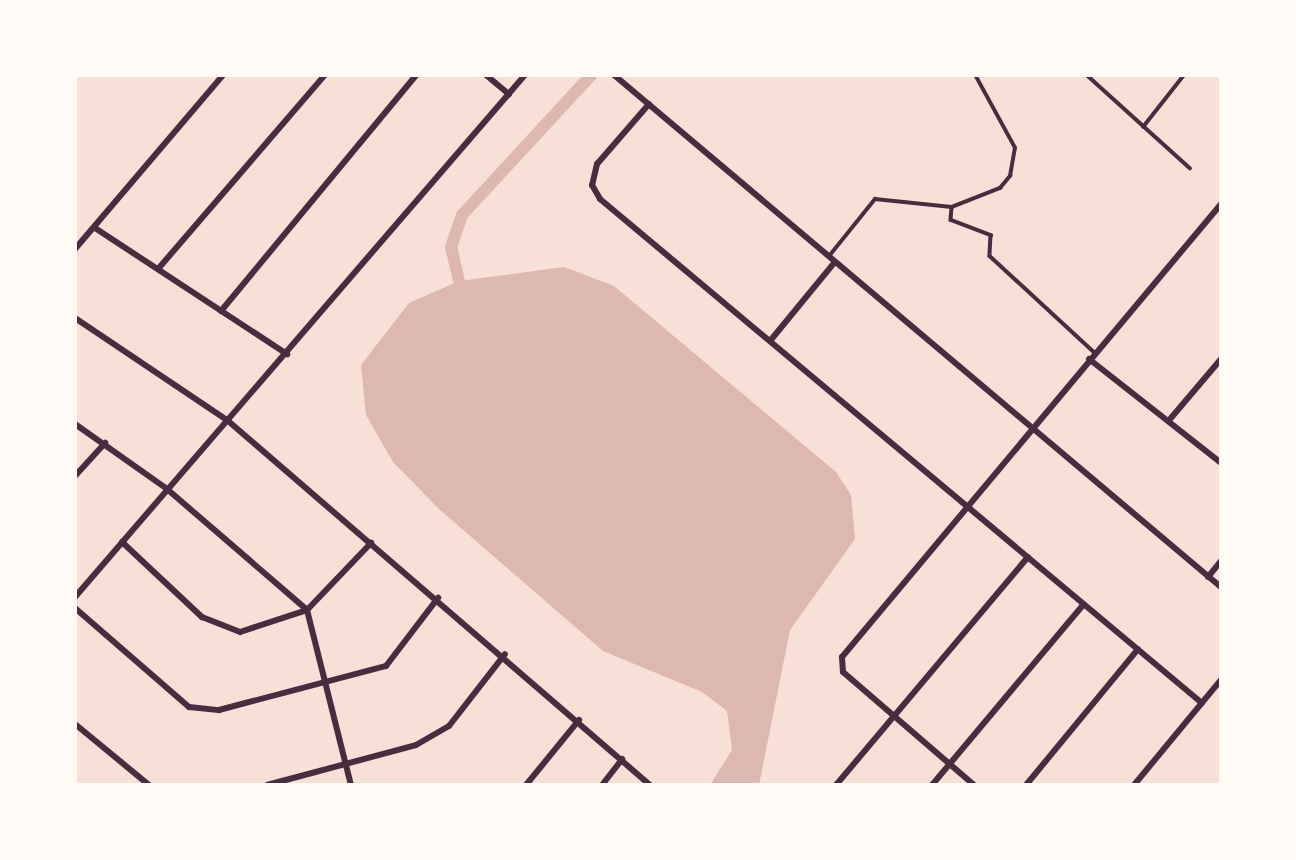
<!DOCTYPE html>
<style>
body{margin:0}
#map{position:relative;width:1296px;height:860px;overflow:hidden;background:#f7e1d7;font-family:Lato,sans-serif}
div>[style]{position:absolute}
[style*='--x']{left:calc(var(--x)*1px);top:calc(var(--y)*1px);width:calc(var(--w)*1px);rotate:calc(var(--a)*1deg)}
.water>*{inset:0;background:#dcb8b0}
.canal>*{height:12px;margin:-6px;padding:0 6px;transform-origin:6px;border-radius:6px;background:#dcb8b0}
.service>*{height:3.5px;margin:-1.75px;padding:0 1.75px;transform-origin:1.75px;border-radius:1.75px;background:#4a2c40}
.minor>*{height:6px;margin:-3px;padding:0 3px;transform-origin:3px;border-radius:3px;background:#4a2c40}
span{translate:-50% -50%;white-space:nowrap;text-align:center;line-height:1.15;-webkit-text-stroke:6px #fffaf5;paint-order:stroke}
.frame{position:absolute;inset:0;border:77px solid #fffaf5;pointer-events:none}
</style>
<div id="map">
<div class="water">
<i style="clip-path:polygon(564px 267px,614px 286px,836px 472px,851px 495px,855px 539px,790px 630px,759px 785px,710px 785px,732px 750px,727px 711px,702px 692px,603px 651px,439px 509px,393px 462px,366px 415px,361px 365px,409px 303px,459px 281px)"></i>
</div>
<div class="canal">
<i style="--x:459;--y:281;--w:35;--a:-103"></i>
<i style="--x:451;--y:247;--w:34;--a:-71"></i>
<i style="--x:462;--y:215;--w:190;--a:-47.3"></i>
</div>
<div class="service">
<i style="--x:1087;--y:75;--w:139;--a:42.1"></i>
<i style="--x:1143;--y:127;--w:66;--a:-51.7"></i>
<i style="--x:952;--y:208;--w:12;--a:95"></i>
<i style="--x:951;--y:220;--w:43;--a:20.6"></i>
<i style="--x:991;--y:235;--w:21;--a:93"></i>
<i style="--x:990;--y:256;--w:143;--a:42.7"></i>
<i style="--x:830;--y:255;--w:72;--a:-51.2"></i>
<i style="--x:875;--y:199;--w:77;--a:5.9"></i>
<i style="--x:952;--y:207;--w:52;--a:-21.6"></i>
<i style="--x:1000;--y:188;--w:16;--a:-50"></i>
<i style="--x:1010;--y:176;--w:28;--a:-80"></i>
<i style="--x:1015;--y:148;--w:83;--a:-118.7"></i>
</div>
<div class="minor">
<i style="--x:486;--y:75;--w:30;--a:40"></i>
<i style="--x:614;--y:75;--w:794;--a:40.15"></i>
<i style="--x:649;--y:104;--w:79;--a:130.9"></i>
<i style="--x:597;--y:164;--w:22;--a:103"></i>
<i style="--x:592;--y:185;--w:16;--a:60"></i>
<i style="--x:600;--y:199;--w:785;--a:39.94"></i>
<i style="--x:95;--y:228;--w:230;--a:33.3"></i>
<i style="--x:75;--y:249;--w:228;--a:-49.6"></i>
<i style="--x:158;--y:269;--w:256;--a:-49.3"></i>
<i style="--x:221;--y:311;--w:306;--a:-50.4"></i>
<i style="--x:75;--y:318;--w:183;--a:33.9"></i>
<i style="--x:227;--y:420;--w:559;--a:40.79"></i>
<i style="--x:770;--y:341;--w:102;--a:-50.6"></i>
<i style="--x:1089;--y:359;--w:168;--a:38.2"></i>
<i style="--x:1171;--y:418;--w:77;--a:-49.7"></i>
<i style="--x:75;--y:424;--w:113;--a:35.2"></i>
<i style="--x:167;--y:489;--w:185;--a:40.8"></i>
<i style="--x:75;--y:476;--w:45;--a:-47.7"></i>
<i style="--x:122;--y:542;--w:110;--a:43.2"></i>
<i style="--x:202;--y:617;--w:41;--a:21.5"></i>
<i style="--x:240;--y:632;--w:71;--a:-18.2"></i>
<i style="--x:307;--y:610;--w:93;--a:-46.3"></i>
<i style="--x:1208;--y:577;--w:21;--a:-51"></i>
<i style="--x:75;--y:597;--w:689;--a:-49.24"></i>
<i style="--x:75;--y:608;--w:151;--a:41"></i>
<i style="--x:189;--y:707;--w:30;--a:6"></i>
<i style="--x:219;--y:710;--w:173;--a:-14.8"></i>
<i style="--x:386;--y:666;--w:86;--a:-52.6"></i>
<i style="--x:307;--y:610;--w:180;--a:75.9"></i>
<i style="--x:75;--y:724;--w:96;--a:39.5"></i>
<i style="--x:267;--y:785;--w:154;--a:-15"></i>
<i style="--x:416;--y:745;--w:38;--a:-30"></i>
<i style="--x:449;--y:726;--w:91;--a:-52.1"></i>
<i style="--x:526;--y:785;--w:84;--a:-50.8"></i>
<i style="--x:602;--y:785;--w:33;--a:-52"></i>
<i style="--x:836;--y:785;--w:298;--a:-49.9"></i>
<i style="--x:932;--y:785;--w:236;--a:-50"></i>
<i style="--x:974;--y:785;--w:173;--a:-139.2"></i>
<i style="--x:843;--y:672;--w:15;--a:-94"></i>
<i style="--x:842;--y:657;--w:591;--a:-50.08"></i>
<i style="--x:1026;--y:785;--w:176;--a:-50.5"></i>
<i style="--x:1134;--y:785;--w:136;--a:-50.4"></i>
</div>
<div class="frame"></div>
</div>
